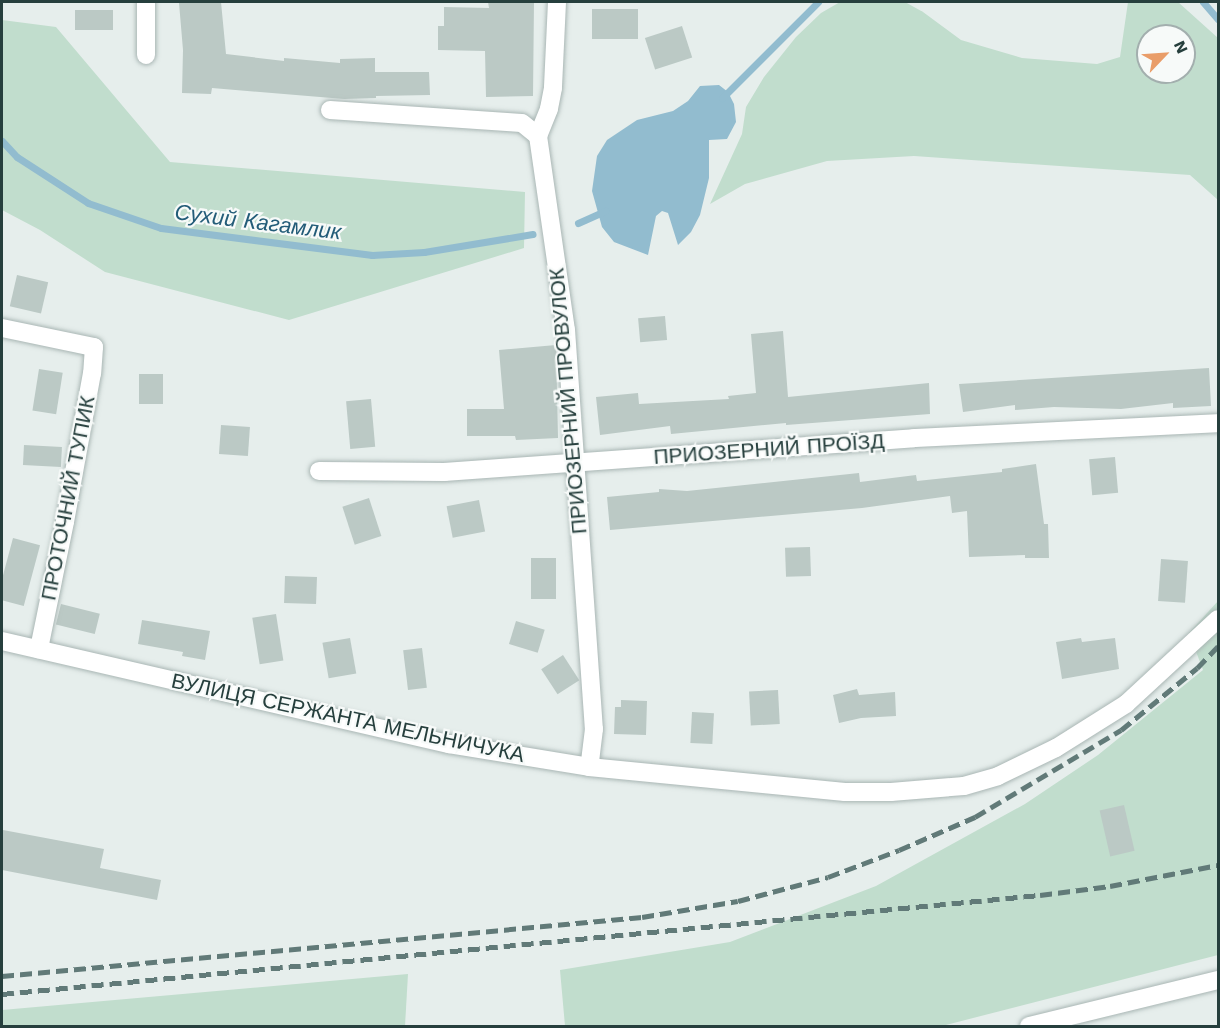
<!DOCTYPE html>
<meta charset="utf-8">
<style>
body{margin:0}
#map{position:relative;width:1220px;height:1028px;overflow:hidden;background:#e6eeec;font-family:"Work Sans",sans-serif}
div>[style]{position:absolute}
[style*='--x']{left:calc(var(--x)*1px);top:calc(var(--y)*1px);width:calc(var(--w)*1px);rotate:calc(var(--a)*1deg)}
.green>*{inset:0;background:#c1ddcd}
.water>*{inset:0;background:#92bccf}
.stream>*{height:7px;margin:-3.5px;padding:0 3.5px;transform-origin:3.5px;border-radius:3.5px;background:#92bccf}
.building>*{inset:0;background:#bbc9c5;transform-origin:0 0}
.roads{filter:drop-shadow(0 0 2px #a9b6b4) drop-shadow(0 0 2px #a9b6b4)}
.minor>*{height:18px;margin:-9px;padding:0 9px;transform-origin:9px;border-radius:9px;background:#fff}
.rail>*{height:4.5px;margin-top:-2.25px;transform-origin:0;background:repeating-linear-gradient(90deg,#617a78 0 12px,transparent 0 18px)}
span{translate:-50% -50%;white-space:nowrap;text-align:center;line-height:1.15;-webkit-text-stroke:4.5px #f7faf9;paint-order:stroke}
.street-label{font-size:21px;color:#263f3d}
.water-label{font-size:22px;color:#235c78;font-style:italic}
.frame{position:absolute;inset:0;border:3px solid #263f3d;pointer-events:none}
.north{position:absolute;left:1136px;top:24px;width:60px;height:60px;box-sizing:border-box;background:#f7faf9;border:2px solid #a3afae;border-radius:50%;rotate:65deg;font-size:16px;font-weight:700;line-height:24px;text-align:center;color:#263f3d}
.north::after{content:'';display:block;margin:auto;width:21px;height:27px;background:#e99d69;clip-path:polygon(50% 0,100% 100%,50% 72%,0 100%)}
</style>
<div id="map">
<div class="green">
<i style="clip-path:polygon(evenodd,840px 2px,905px 2px,923px 12px,961px 40px,1022px 58px,1097px 64px,1120px 57px,1128px 2px,1178px 2px,1218px 38px,1218px 200px,1190px 175px,914px 156px,827px 161px,745px 184px,710px 204px,742px 134px,746px 107px,764px 77px,796px 37px,821px 13px,840px 2px,1148px 36px,1184px 36px,1184px 72px,1148px 72px,1148px 36px)"></i>
<i style="clip-path:polygon(2px 20px,56px 27px,170px 162px,525px 192px,524px 248px,289px 320px,105px 272px,40px 230px,2px 210px)"></i>
<i style="clip-path:polygon(1218px 601px,1218px 955px,942px 1026px,565px 1026px,560px 970px,730px 942px,876px 886px,1025px 804px,1098px 755px,1203px 670px,1189px 633px)"></i>
<i style="clip-path:polygon(408px 974px,405px 1026px,2px 1026px,2px 1010px)"></i>
</div>
<div class="water">
<i style="clip-path:polygon(719px 85px,728px 92px,734px 104px,736px 122px,727px 139px,709px 140px,709px 178px,700px 215px,691px 232px,678px 245px,668px 213px,662px 211px,656px 216px,648px 255px,614px 242px,602px 227px,592px 191px,597px 156px,607px 140px,637px 120px,673px 111px,688px 101px,700px 86px)"></i>
</div>
<div class="stream">
<i style="--x:1203;--y:2;--w:23;--a:49"></i>
<i style="--x:722;--y:98;--w:136;--a:-45"></i>
<i style="--x:2;--y:141;--w:22;--a:47"></i>
<i style="--x:17;--y:157;--w:85;--a:32.9"></i>
<i style="--x:88;--y:203;--w:77;--a:18.9"></i>
<i style="--x:161;--y:228;--w:213;--a:7.3"></i>
<i style="--x:372;--y:255;--w:52;--a:-3.3"></i>
<i style="--x:424;--y:252;--w:110;--a:-9.4"></i>
<i style="--x:578;--y:223;--w:30;--a:-24"></i>
</div>
<div class="building">
<i style="clip-path:polygon(221px 2px,226px 54px,284px 61px,284px 58px,340px 63px,340px 59px,375px 58px,375px 72px,429px 72px,430px 95px,376px 96px,376px 98px,344px 99px,212px 88px,211px 94px,182px 93px,183px 50px,179px 3px)"></i>
<i style="clip-path:polygon(488px 2px,534px 2px,533px 96px,486px 97px,485px 51px,438px 50px,438px 26px,444px 26px,444px 7px,489px 8px)"></i>
<i style="left:592px;top:9px;width:46px;height:30px"></i>
<i style="left:75px;top:10px;width:38px;height:20px"></i>
<i style="left:682px;top:26px;width:33px;height:39px;rotate:72deg"></i>
<i style="left:17px;top:275px;width:32px;height:32px;rotate:13deg"></i>
<i style="left:665px;top:316px;width:24px;height:27px;rotate:85deg"></i>
<i style="clip-path:polygon(783px 331px,788px 397px,929px 383px,930px 414px,786px 425px,786px 423px,671px 434px,670px 426px,600px 435px,596px 397px,638px 393px,639px 404px,729px 399px,728px 396px,756px 393px,751px 334px)"></i>
<i style="clip-path:polygon(556px 345px,558px 438px,516px 440px,515px 436px,467px 436px,467px 409px,504px 409px,499px 350px)"></i>
<i style="clip-path:polygon(1209px 368px,1211px 406px,1173px 408px,1173px 403px,1121px 409px,1054px 407px,1015px 410px,1015px 405px,963px 412px,959px 384px)"></i>
<i style="left:39px;top:369px;width:24px;height:42px;rotate:9deg"></i>
<i style="left:139px;top:374px;width:24px;height:30px"></i>
<i style="left:371px;top:399px;width:48px;height:25px;rotate:85deg"></i>
<i style="left:221px;top:425px;width:29px;height:29px;rotate:4deg"></i>
<i style="left:24px;top:445px;width:38px;height:20px;rotate:3deg"></i>
<i style="left:1115px;top:457px;width:36px;height:26px;rotate:85deg"></i>
<i style="clip-path:polygon(1036px 464px,1044px 524px,1048px 524px,1049px 558px,1025px 558px,1025px 555px,969px 557px,967px 511px,952px 513px,950px 496px,862px 508px,610px 530px,607px 497px,659px 492px,659px 489px,687px 491px,859px 473px,860px 482px,916px 475px,917px 481px,1002px 472px,1002px 469px)"></i>
<i style="left:369px;top:498px;width:40px;height:28px;rotate:72deg"></i>
<i style="left:479px;top:500px;width:32px;height:33px;rotate:79deg"></i>
<i style="left:13px;top:538px;width:28px;height:63px;rotate:15deg"></i>
<i style="left:810px;top:547px;width:29px;height:25px;rotate:88deg"></i>
<i style="left:531px;top:558px;width:25px;height:41px"></i>
<i style="left:1161px;top:559px;width:27px;height:42px;rotate:4deg"></i>
<i style="left:285px;top:576px;width:32px;height:27px;rotate:2deg"></i>
<i style="left:61px;top:604px;width:40px;height:21px;rotate:14deg"></i>
<i style="left:276px;top:614px;width:47px;height:24px;rotate:81deg"></i>
<i style="clip-path:polygon(142px 620px,210px 631px,205px 660px,182px 656px,183px 652px,138px 644px)"></i>
<i style="left:516px;top:621px;width:30px;height:24px;rotate:17deg"></i>
<i style="left:350px;top:638px;width:36px;height:28px;rotate:80deg"></i>
<i style="clip-path:polygon(1081px 638px,1082px 642px,1115px 638px,1119px 669px,1062px 679px,1056px 642px)"></i>
<i style="left:422px;top:648px;width:40px;height:19px;rotate:83deg"></i>
<i style="left:563px;top:655px;width:30px;height:26px;rotate:57deg"></i>
<i style="clip-path:polygon(857px 689px,859px 695px,895px 692px,896px 716px,861px 718px,839px 723px,833px 695px)"></i>
<i style="left:778px;top:690px;width:34px;height:29px;rotate:87deg"></i>
<i style="clip-path:polygon(621px 700px,647px 701px,646px 735px,614px 734px,615px 707px,621px 707px)"></i>
<i style="left:692px;top:712px;width:22px;height:31px;rotate:3deg"></i>
<i style="left:1124px;top:805px;width:47px;height:25px;rotate:77deg"></i>
<i style="clip-path:polygon(3px 830px,104px 849px,100px 868px,161px 880px,157px 900px,2px 870px)"></i>
</div>
<div class="roads">
<div class="minor">
<i style="--x:146;--y:2;--w:53;--a:90"></i>
<i style="--x:557;--y:2;--w:86;--a:92.7"></i>
<i style="--x:553;--y:88;--w:21;--a:101"></i>
<i style="--x:549;--y:109;--w:29;--a:112"></i>
<i style="--x:538;--y:136;--w:196;--a:81.8"></i>
<i style="--x:566;--y:330;--w:400;--a:86"></i>
<i style="--x:594;--y:729;--w:38;--a:97"></i>
<i style="--x:330;--y:110;--w:192;--a:3.9"></i>
<i style="--x:522;--y:123;--w:21;--a:39"></i>
<i style="--x:2;--y:328;--w:94;--a:11.7"></i>
<i style="--x:94;--y:347;--w:26;--a:94"></i>
<i style="--x:92;--y:373;--w:151;--a:100.3"></i>
<i style="--x:65;--y:522;--w:130;--a:101.6"></i>
<i style="--x:319;--y:471;--w:125;--a:0.5"></i>
<i style="--x:444;--y:472;--w:471;--a:-4.1"></i>
<i style="--x:914;--y:438;--w:304;--a:-2.8"></i>
<i style="--x:2;--y:641;--w:459;--a:13"></i>
<i style="--x:449;--y:744;--w:142;--a:9.3"></i>
<i style="--x:589;--y:767;--w:257;--a:5.6"></i>
<i style="--x:845;--y:792;--w:46;--a:0"></i>
<i style="--x:891;--y:792;--w:73;--a:-4.7"></i>
<i style="--x:964;--y:786;--w:35;--a:-16"></i>
<i style="--x:998;--y:776;--w:64;--a:-25.8"></i>
<i style="--x:1056;--y:748;--w:83;--a:-32.2"></i>
<i style="--x:1126;--y:704;--w:125;--a:-42.7"></i>
<i style="--x:1029;--y:1026;--w:195;--a:-13.7"></i>
</div>
</div>
<div class="rail">
<i style="--x:2;--y:976;--w:643;--a:-5.27"></i>
<i style="--x:642;--y:917;--w:97;--a:-9.5"></i>
<i style="--x:738;--y:901;--w:93;--a:-14.9"></i>
<i style="--x:828;--y:877;--w:76;--a:-20.8"></i>
<i style="--x:899;--y:850;--w:83;--a:-23.5"></i>
<i style="--x:975;--y:817;--w:170;--a:-30.8"></i>
<i style="--x:1121;--y:730;--w:98;--a:-39.2"></i>
<i style="--x:1197;--y:668;--w:30;--a:-46"></i>
<i style="--x:2;--y:994;--w:1043;--a:-5.45"></i>
<i style="--x:1040;--y:895;--w:71;--a:-7.3"></i>
<i style="--x:1110;--y:886;--w:110;--a:-11"></i>
</div>
<div class="street-label">
<span style="left:568px;top:401px;rotate:-95deg">ПРИОЗЕРНИЙ ПРОВУЛОК</span>
<span style="left:769px;top:449px;rotate:-4deg">ПРИОЗЕРНИЙ ПРОЇЗД</span>
<span style="left:68px;top:498px;rotate:-79deg">ПРОТОЧНИЙ ТУПИК</span>
<span style="left:348px;top:718px;rotate:12deg">ВУЛИЦЯ СЕРЖАНТА МЕЛЬНИЧУКА</span>
</div>
<div class="water-label">
<span style="left:258px;top:222px;rotate:7deg">Сухий Кагамлик</span>
</div>
<div class="frame"></div>
<div class="north">N</div>
</div>
